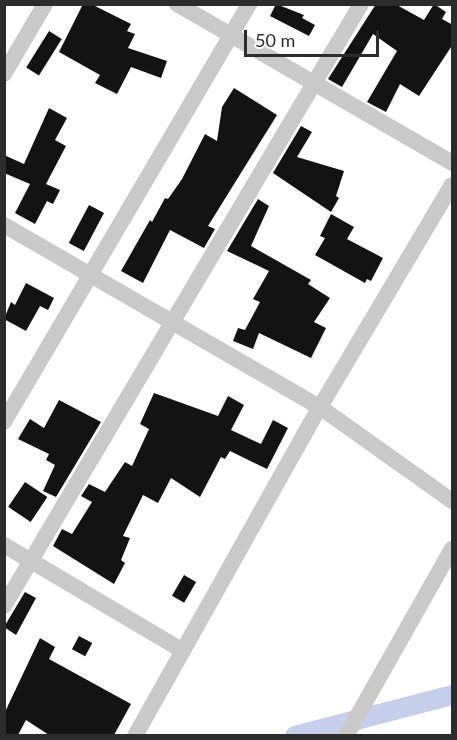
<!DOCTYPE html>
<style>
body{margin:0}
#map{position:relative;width:457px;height:740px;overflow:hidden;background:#fff;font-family:Lato,sans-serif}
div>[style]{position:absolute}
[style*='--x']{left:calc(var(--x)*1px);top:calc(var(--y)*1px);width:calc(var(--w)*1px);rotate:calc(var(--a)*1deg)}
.canal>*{height:20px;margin:-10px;padding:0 10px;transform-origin:10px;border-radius:10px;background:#c5ceea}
.building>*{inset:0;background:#131313;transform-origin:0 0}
.street>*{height:16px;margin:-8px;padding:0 8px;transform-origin:8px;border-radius:8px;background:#c9c9c9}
span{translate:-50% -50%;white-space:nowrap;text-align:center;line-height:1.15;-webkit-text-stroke:6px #fff;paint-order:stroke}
.frame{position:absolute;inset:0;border:6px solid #2c2c2c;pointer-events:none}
.scale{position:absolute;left:244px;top:30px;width:135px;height:27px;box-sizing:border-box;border:3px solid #2c2c2c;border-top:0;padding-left:8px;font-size:18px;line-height:21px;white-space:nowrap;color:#2c2c2c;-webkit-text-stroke:4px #fff;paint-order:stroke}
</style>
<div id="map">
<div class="canal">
<i style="--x:295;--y:736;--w:162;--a:-14.6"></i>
</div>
<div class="building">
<i style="clip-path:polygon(83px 4px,91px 4px,131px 24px,127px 31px,135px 34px,128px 48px,167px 61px,161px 78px,131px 67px,117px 94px,95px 83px,100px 75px,59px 52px)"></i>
<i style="clip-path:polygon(276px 4px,304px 15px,302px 18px,315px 25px,309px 36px,270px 16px)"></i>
<i style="clip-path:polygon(376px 4px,395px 4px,424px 20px,434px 4px,446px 12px,442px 19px,453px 25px,453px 44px,419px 96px,400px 84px,386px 112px,367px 102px,397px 51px,373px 34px,342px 87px,328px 79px)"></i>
<i style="left:49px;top:31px;width:15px;height:43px;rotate:32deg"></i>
<i style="clip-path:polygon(234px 88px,277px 115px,208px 226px,215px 229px,204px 248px,170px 230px,143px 283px,121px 271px,150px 220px,152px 222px,165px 198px,168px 199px,182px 179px,205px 134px,217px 141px,222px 107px)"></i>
<i style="clip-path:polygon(49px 108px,67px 118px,55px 140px,66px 146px,46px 184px,60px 190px,53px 204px,47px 201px,35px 224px,15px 213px,30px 184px,4px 173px,4px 155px,24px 164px)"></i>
<i style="clip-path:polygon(301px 126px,312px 132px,297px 157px,344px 171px,336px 196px,339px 198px,331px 212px,273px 173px)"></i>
<i style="clip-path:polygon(258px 199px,269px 206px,251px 246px,311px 280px,308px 284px,330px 298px,314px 322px,326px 328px,311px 358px,259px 333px,253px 349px,233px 341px,238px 328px,245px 330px,260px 302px,253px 299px,269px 271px,227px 251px)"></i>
<i style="left:89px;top:205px;width:17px;height:43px;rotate:28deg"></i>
<i style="clip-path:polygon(331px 214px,354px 227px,347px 239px,383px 258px,371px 281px,367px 279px,365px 283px,315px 255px,325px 238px,320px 236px)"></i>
<i style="clip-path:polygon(26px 283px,54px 298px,48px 310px,40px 306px,26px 331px,4px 319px,11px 302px,15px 305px)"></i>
<i style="clip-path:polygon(154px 393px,218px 416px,228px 396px,244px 405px,231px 430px,261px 444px,273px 420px,288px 428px,267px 469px,230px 451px,225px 459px,221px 457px,200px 497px,171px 478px,158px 503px,143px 495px,123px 536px,130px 538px,121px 560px,125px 563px,114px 584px,53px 546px,62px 529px,72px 534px,92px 502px,81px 496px,89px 484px,105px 492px,125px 462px,132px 466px,149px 429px,140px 424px)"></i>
<i style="clip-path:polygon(59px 400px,101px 422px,56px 497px,43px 491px,55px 465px,46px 460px,49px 454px,18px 439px,30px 419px,44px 428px)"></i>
<i style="left:25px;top:482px;width:27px;height:30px;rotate:34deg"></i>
<i style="left:184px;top:575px;width:14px;height:24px;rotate:30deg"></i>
<i style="clip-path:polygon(25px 592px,36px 598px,16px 635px,4px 627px)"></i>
<i style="left:79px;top:636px;width:15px;height:15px;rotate:28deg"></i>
<i style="clip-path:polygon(40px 638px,55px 647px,49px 659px,131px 704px,114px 735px,49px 735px,26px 720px,18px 735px,4px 735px,4px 714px)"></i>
</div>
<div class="street">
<i style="--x:177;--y:4;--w:318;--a:30"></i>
<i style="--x:4;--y:74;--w:81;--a:-59.6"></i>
<i style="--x:4;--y:225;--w:370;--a:30"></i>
<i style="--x:324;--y:410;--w:157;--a:35.4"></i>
<i style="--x:4;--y:422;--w:485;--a:-59.6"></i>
<i style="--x:4;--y:545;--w:208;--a:30.6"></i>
<i style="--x:4;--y:606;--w:700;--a:-59.33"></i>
<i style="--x:135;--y:736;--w:377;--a:-60.7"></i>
<i style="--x:320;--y:407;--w:258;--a:-59.3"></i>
<i style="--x:346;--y:736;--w:215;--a:-60.5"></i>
</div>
<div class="frame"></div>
<div class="scale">50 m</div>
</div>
